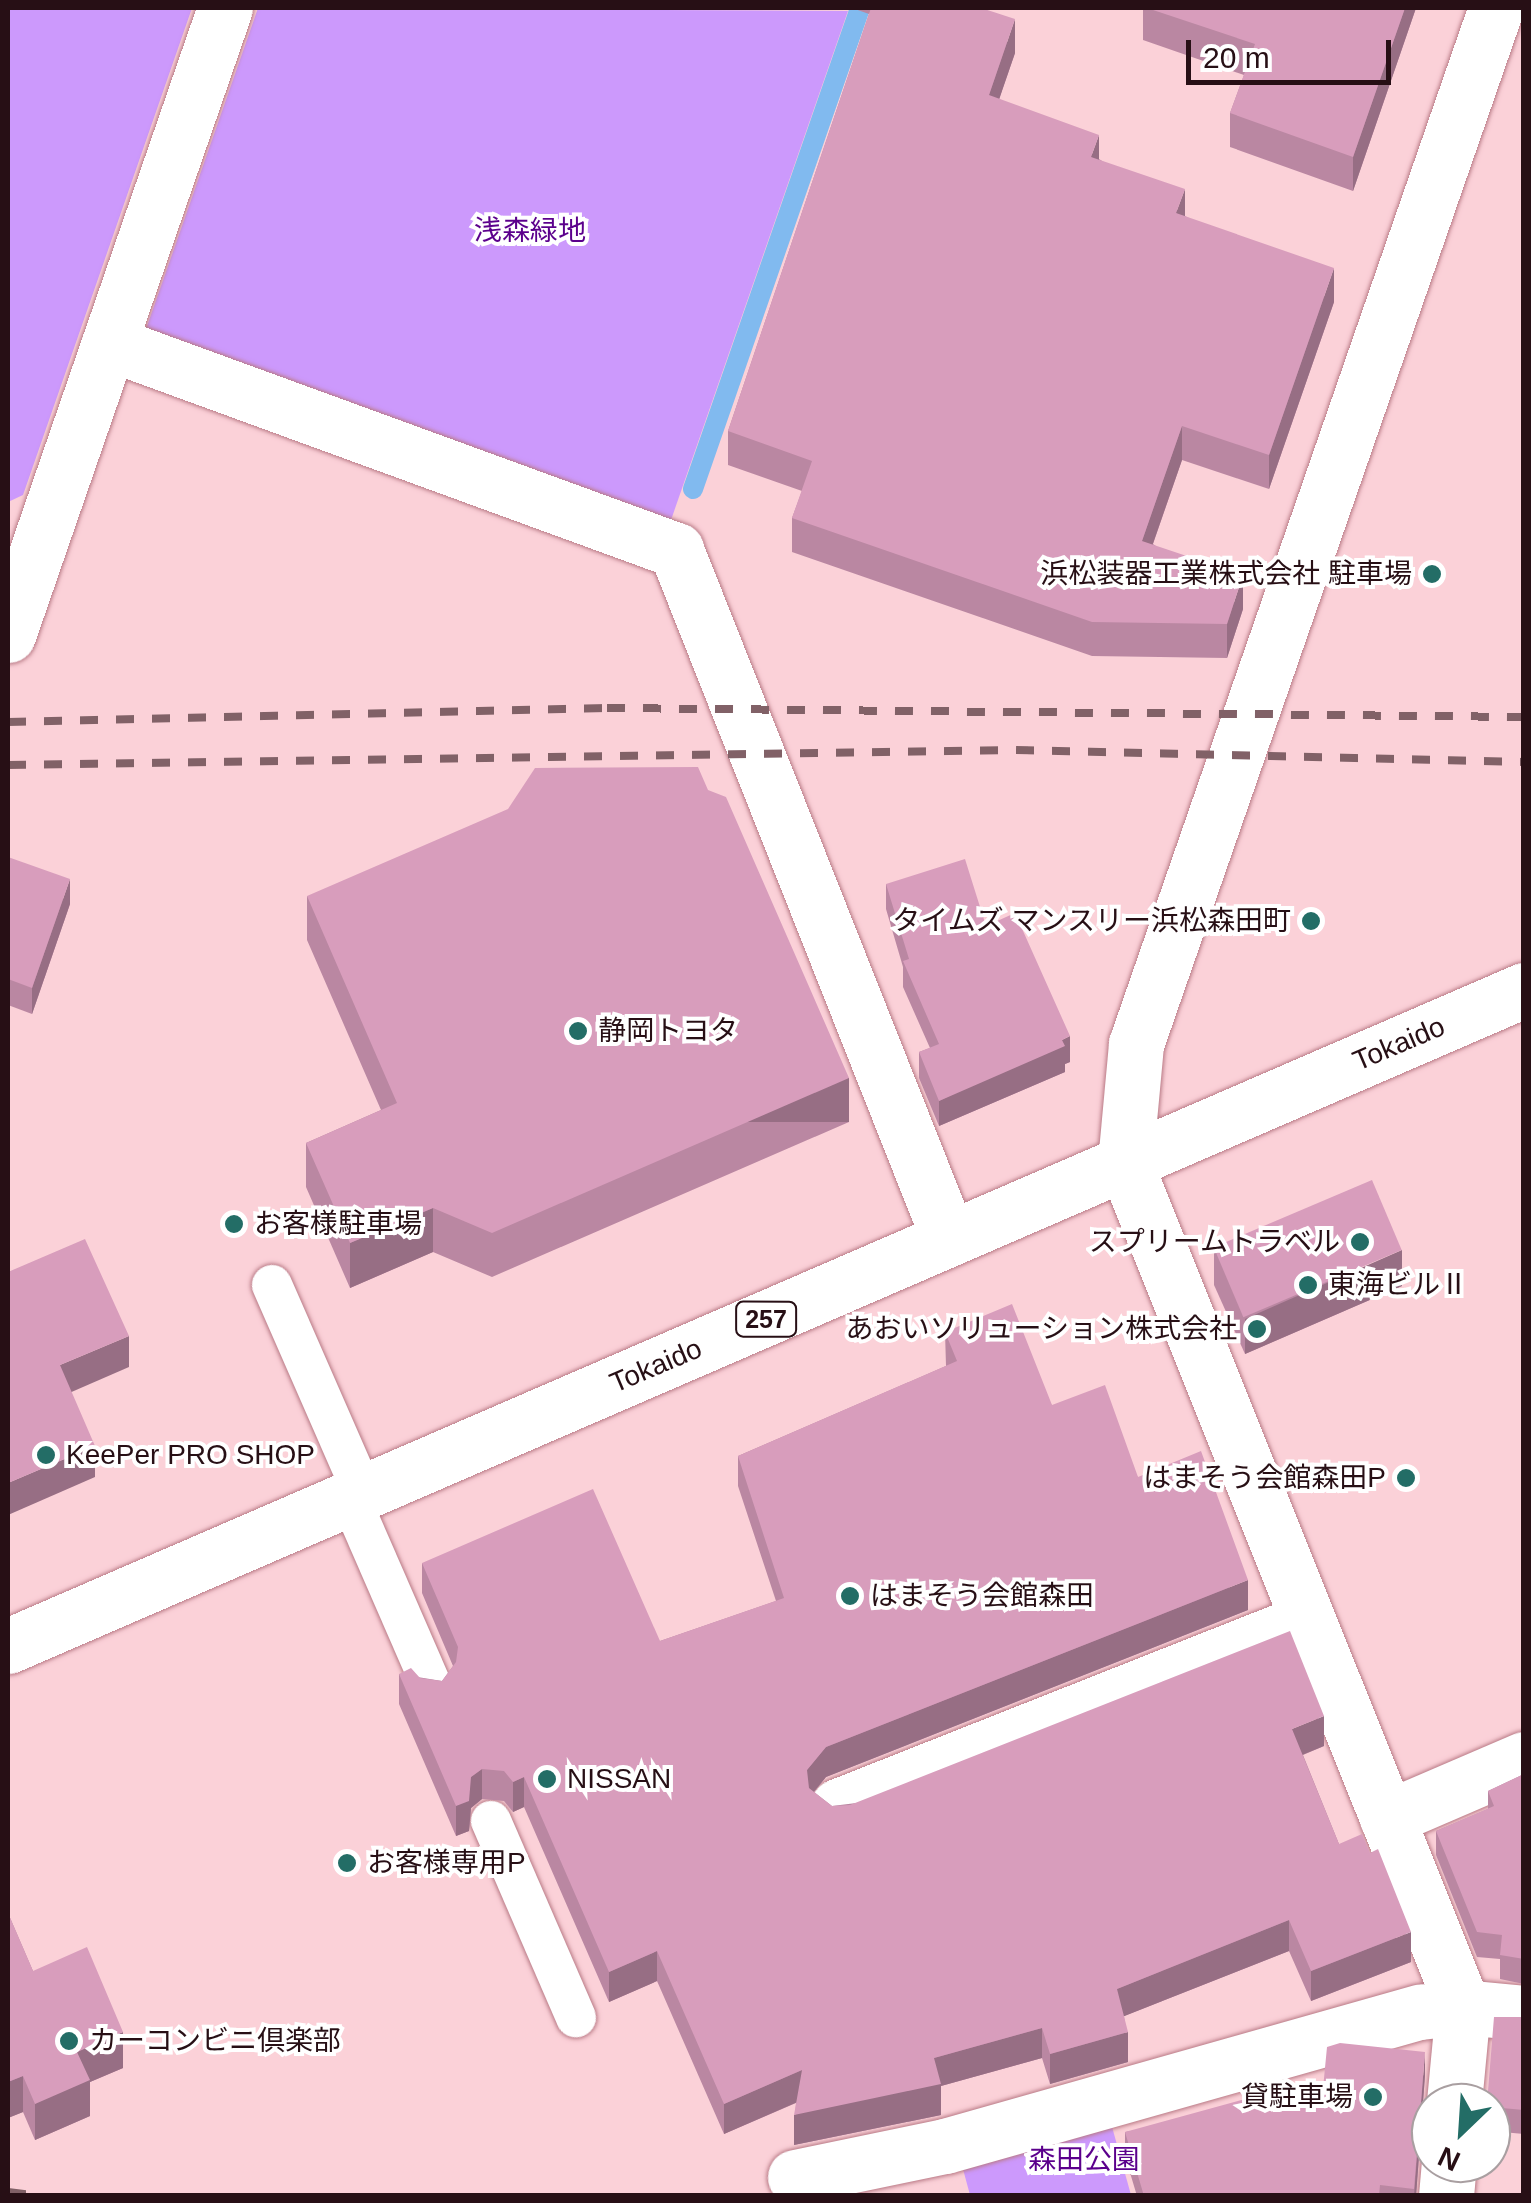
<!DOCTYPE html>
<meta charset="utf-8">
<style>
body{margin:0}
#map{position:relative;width:1531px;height:2203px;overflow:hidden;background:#fbd1d8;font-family:Arial,"Noto Sans JP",sans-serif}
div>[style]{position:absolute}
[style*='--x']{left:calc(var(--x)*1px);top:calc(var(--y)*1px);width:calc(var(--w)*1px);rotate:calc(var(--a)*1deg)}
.green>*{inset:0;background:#cc99fc}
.stream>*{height:20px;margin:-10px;padding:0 10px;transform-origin:10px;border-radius:10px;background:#81baef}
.roads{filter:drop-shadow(0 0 2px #b97a86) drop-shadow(0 0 2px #b97a86)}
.service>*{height:40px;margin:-20px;padding:0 20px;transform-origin:20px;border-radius:20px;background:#fff}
.minor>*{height:55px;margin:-27.5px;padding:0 27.5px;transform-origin:27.5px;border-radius:27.5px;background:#fff}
.tertiary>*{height:55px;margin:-27.5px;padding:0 27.5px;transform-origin:27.5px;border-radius:27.5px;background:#fff}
.trunk>*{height:55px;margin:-27.5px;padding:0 27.5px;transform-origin:27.5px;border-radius:27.5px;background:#fff}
.rail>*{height:8px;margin-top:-4px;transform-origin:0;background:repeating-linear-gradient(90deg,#816167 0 18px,transparent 0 36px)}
.wall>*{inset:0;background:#ba87a2}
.shaded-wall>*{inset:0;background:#976e84;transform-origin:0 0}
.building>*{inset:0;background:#d89dbc;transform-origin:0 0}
.dots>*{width:28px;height:28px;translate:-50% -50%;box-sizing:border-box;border:5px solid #fff;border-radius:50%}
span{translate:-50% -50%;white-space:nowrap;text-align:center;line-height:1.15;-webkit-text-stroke:8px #fff;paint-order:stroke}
.shield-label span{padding:2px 8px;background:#fff;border:2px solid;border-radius:8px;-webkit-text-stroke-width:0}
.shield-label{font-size:25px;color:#270f15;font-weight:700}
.park-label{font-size:28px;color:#5b008c}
.poi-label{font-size:28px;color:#270f15}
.right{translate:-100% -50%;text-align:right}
.left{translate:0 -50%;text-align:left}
.street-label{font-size:28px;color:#270f15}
.frame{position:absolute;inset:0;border:10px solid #270f15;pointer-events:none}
.north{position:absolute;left:1411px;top:2083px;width:100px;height:100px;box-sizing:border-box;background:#fff;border:2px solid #a99fa1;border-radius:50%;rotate:205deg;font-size:28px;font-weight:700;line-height:40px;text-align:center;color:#270f15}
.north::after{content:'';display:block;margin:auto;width:35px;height:45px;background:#236d66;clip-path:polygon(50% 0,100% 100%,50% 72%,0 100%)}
.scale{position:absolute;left:1186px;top:40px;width:205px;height:45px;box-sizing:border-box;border:5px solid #270f15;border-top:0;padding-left:12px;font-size:30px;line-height:35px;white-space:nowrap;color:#270f15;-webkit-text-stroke:8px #fff;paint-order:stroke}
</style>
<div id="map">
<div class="green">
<i style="clip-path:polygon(8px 8px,192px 8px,23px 495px,8px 502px)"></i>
<i style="clip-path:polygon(258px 8px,848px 11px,671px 520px,146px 329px)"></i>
<i style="clip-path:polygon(1109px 2116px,1131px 2195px,970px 2195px,960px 2158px)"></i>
</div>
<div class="stream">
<i style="--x:693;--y:489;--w:509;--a:-70.85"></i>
</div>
<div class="roads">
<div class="service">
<i style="--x:272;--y:1285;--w:227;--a:66.4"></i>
<i style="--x:350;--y:1498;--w:208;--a:66.5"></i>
<i style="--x:491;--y:1821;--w:214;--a:66.6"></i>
</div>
<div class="minor">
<i style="--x:109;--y:343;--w:604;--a:20.06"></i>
<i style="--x:676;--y:550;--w:741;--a:68.39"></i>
<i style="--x:8;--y:635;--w:663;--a:-70.91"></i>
<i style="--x:1125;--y:1163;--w:909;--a:68.18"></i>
<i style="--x:1463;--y:2007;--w:96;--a:95.4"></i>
<i style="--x:838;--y:1806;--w:505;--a:-21.59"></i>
<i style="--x:1387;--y:1818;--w:149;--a:-23.3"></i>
<i style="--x:795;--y:2177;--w:153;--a:-11.7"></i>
<i style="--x:945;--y:2146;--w:494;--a:-15.8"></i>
<i style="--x:1420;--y:2012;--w:43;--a:-6.6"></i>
<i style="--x:1463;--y:2007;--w:61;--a:5.6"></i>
<i style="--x:1446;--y:2196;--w:33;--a:-85"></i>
</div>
<div class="tertiary">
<i style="--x:1125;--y:1163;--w:120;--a:-84.7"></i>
<i style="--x:1136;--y:1044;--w:1097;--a:-70.84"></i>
</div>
<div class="trunk">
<i style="--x:8;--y:1646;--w:1652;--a:-23.4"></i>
</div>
</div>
<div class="rail">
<i style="--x:8;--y:722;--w:599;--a:-1.34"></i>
<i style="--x:607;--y:708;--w:917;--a:0.56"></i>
<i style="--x:8;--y:765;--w:1008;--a:-0.85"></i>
<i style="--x:1016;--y:750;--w:508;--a:1.35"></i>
<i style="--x:8;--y:2192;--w:34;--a:7"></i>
</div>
<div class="wall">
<i style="clip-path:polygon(852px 8px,981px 8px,1015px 53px,999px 99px,1099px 159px,1185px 216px,1334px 302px,1269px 489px,1182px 460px,1153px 544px,1243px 609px,1227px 658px,1092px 656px,792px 552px,792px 518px,802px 491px,728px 465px,728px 431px,869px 14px)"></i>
<i style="clip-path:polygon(1143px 8px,1416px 8px,1353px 191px,1230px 147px,1230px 113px,1244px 75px,1143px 40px)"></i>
<i style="clip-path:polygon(8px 857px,70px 904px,32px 1014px,8px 1005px)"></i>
<i style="clip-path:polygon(886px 884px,986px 926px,1070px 1062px,1065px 1064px,1065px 1072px,939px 1126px,919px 1078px,919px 1052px,930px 1048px,903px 987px,903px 967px,886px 909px)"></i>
<i style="clip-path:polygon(307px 896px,849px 1122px,492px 1277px,433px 1252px,350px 1288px,306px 1187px,306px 1143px,381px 1110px,307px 940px)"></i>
<i style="clip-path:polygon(1214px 1249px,1402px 1286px,1245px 1354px,1214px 1285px)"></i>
<i style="clip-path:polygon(945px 1332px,1052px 1405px,1138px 1477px,1248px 1610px,826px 1777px,814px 1792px,832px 1806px,1324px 1746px,1303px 1755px,1339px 1844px,1411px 1962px,1311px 2001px,1289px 1951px,1124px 2016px,1128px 2062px,1050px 2084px,1042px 2058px,941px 2086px,941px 2115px,794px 2145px,796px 2103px,724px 2134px,657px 1981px,609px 2002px,524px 1807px,513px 1812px,504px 1801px,482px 1799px,471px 1808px,469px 1831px,456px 1836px,399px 1704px,399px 1674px,442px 1681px,453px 1666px,422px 1593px,422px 1563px,660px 1641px,776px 1601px,738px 1486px,738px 1456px,946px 1366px)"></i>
<i style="clip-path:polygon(1524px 1774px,1524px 1984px,1500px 1979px,1500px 1959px,1477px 1957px,1436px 1855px,1436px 1831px,1488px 1809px,1488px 1791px)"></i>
<i style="clip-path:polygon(8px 1913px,33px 1971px,123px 2068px,90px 2082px,90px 2116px,35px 2140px,23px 2112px,8px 2118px)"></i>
<i style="clip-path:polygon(1524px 2017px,1524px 2134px,1491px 2131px,1491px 2103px)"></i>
<i style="clip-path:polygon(1425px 2075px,1416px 2196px,1137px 2196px,1125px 2156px,1125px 2132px,1322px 2099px)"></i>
</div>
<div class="shaded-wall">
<i style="clip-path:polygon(1405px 8px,1416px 8px,1353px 191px,1353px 157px)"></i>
<i style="clip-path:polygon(1015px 19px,1015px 53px,989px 129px,989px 95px)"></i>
<i style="clip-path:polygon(1099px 135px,1099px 169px,1091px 157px)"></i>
<i style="clip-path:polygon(1185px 189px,1185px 223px,1176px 213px)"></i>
<i style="clip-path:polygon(1334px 268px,1334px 302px,1269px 489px,1269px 455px)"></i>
<i style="clip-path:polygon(1182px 426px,1182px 460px,1142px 575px,1142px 541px)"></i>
<i style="clip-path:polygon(1243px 575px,1243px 609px,1227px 658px,1227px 624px)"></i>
<i style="clip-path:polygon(70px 879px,70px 904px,32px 1014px,32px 988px)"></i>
<i style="clip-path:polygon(1070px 1036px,1070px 1062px,1065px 1064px,1065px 1072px,939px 1126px,939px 1101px)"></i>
<i style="left:849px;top:1078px;width:44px;height:389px;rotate:90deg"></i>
<i style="clip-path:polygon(433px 1208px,433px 1252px,350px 1288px,350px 1243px)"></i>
<i style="clip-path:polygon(1402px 1250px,1402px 1286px,1245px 1354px,1245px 1319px)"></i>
<i style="clip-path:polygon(129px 1336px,129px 1367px,60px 1397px,60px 1365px)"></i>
<i style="clip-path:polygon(95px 1446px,95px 1477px,8px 1515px,8px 1483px)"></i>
<i style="clip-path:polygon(1248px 1580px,1248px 1610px,826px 1777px,807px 1800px,807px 1770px,826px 1747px)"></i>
<i style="clip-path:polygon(1324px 1716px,1324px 1746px,1292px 1759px,1292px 1729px)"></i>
<i style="clip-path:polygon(482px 1769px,482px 1799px,471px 1808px,469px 1831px,456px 1836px,456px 1806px,471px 1777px)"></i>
<i style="clip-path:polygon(524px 1777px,524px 1807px,513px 1812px,513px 1782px)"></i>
<i style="clip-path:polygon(1289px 1920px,1289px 1951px,1117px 2019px,1117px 1989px)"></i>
<i style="clip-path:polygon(1411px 1932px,1411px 1962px,1311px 2001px,1311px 1971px)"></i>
<i style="clip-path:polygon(657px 1951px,657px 1981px,609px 2002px,609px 1972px)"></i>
<i style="clip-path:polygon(1042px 2028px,1042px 2058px,941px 2086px,941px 2115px,794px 2145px,794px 2115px,934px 2058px)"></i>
<i style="clip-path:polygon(123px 2032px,123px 2068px,90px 2082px,90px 2116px,35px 2140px,35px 2104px,77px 2052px)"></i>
<i style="clip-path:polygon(1128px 2032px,1128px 2062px,1050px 2084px,1050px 2054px)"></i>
<i style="clip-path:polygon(1425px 2052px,1425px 2075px,1416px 2196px,1414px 2196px)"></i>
<i style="clip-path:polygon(802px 2070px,802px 2100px,724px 2134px,724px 2104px)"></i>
<i style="clip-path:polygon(23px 2076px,23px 2112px,8px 2118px,8px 2082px)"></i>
</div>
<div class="building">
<i style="clip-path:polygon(871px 8px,981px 8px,1015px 19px,989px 95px,1099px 135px,1091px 157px,1185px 189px,1176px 213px,1334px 268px,1269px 455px,1182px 426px,1142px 541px,1243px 575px,1227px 624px,1092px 622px,792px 518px,812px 461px,728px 431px)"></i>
<i style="clip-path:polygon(1147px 8px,1405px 8px,1353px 157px,1230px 113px,1255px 44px)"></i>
<i style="clip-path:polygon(698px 767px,708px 790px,726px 797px,849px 1078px,492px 1233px,433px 1208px,350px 1243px,306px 1143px,397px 1103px,307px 896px,508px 809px,535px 768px)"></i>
<i style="clip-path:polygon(8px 857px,70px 879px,32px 988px,8px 979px)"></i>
<i style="clip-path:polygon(965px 859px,986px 926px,1015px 913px,1070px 1036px,1062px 1040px,1065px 1046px,939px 1101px,919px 1052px,939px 1044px,903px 961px,909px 959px,886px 884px)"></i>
<i style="left:1372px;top:1180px;width:76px;height:172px;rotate:67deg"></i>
<i style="clip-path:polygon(85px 1239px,129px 1336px,60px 1365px,95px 1446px,8px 1483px,8px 1272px)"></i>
<i style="clip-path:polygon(1012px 1304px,1052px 1405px,1105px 1385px,1138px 1477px,1201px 1451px,1248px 1580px,826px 1747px,807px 1770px,809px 1788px,832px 1806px,850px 1805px,1290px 1631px,1324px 1716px,1292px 1729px,1339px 1844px,1362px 1834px,1370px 1853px,1378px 1849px,1411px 1932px,1311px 1971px,1289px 1920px,1117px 1989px,1128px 2032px,1050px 2054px,1042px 2028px,934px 2058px,941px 2084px,794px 2115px,802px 2070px,724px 2104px,657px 1951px,609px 1972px,524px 1777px,513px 1782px,504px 1771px,482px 1769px,471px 1777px,469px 1801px,456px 1806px,399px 1674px,411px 1668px,420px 1678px,442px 1681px,456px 1662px,458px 1647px,422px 1563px,593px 1489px,660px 1641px,784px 1598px,738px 1456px,957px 1361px,945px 1332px)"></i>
<i style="clip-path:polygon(1524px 1774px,1524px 1959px,1500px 1955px,1502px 1935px,1477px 1932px,1436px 1831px,1494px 1806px,1488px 1791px)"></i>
<i style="clip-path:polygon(8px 1913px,33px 1971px,87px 1947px,123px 2032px,77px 2052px,90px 2080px,35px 2104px,23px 2076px,8px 2082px)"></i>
<i style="clip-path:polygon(1494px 2017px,1524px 2017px,1524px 2110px,1491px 2107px,1491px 2103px,1487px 2103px)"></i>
<i style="clip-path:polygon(1340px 2043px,1425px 2052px,1414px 2189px,1380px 2185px,1379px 2196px,1144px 2196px,1125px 2132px,1267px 2093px,1322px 2099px,1327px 2047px)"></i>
</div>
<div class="dots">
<i style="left:1432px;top:574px;background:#236d66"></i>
<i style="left:1311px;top:921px;background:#236d66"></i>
<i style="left:578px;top:1031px;background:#236d66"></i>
<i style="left:234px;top:1224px;background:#236d66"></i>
<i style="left:1360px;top:1242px;background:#236d66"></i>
<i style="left:1308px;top:1285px;background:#236d66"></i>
<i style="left:1257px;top:1329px;background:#236d66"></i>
<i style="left:46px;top:1455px;background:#236d66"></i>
<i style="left:1406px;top:1478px;background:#236d66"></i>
<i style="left:850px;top:1596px;background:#236d66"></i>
<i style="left:547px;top:1779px;background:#236d66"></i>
<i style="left:347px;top:1863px;background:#236d66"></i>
<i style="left:69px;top:2041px;background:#236d66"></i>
<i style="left:1373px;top:2097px;background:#236d66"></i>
</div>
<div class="shield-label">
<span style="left:766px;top:1319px">257</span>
</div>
<div class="park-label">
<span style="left:530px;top:231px">浅森緑地</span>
<span style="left:1084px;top:2160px">森田公園</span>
</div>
<div class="poi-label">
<span class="right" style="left:1412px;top:574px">浜松装器工業株式会社 駐車場</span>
<span class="right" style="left:1291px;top:921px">タイムズ マンスリー浜松森田町</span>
<span class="left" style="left:598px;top:1031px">静岡トヨタ</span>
<span class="left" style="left:254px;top:1224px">お客様駐車場</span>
<span class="right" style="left:1340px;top:1242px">スプリームトラベル</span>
<span class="left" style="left:1328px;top:1285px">東海ビルⅡ</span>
<span class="right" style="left:1237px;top:1329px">あおいソリューション株式会社</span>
<span class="left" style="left:66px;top:1455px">KeePer PRO SHOP</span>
<span class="right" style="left:1386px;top:1478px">はまそう会館森田P</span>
<span class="left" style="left:870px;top:1596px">はまそう会館森田</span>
<span class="left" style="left:567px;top:1779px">NISSAN</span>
<span class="left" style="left:367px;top:1863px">お客様専用P</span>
<span class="left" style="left:89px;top:2041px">カーコンビニ倶楽部</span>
<span class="right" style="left:1353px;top:2097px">貸駐車場</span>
</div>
<div class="street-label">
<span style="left:1399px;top:1044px;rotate:-23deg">Tokaido</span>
<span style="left:656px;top:1366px;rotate:-23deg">Tokaido</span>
</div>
<div class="frame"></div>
<div class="north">N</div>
<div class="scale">20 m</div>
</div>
